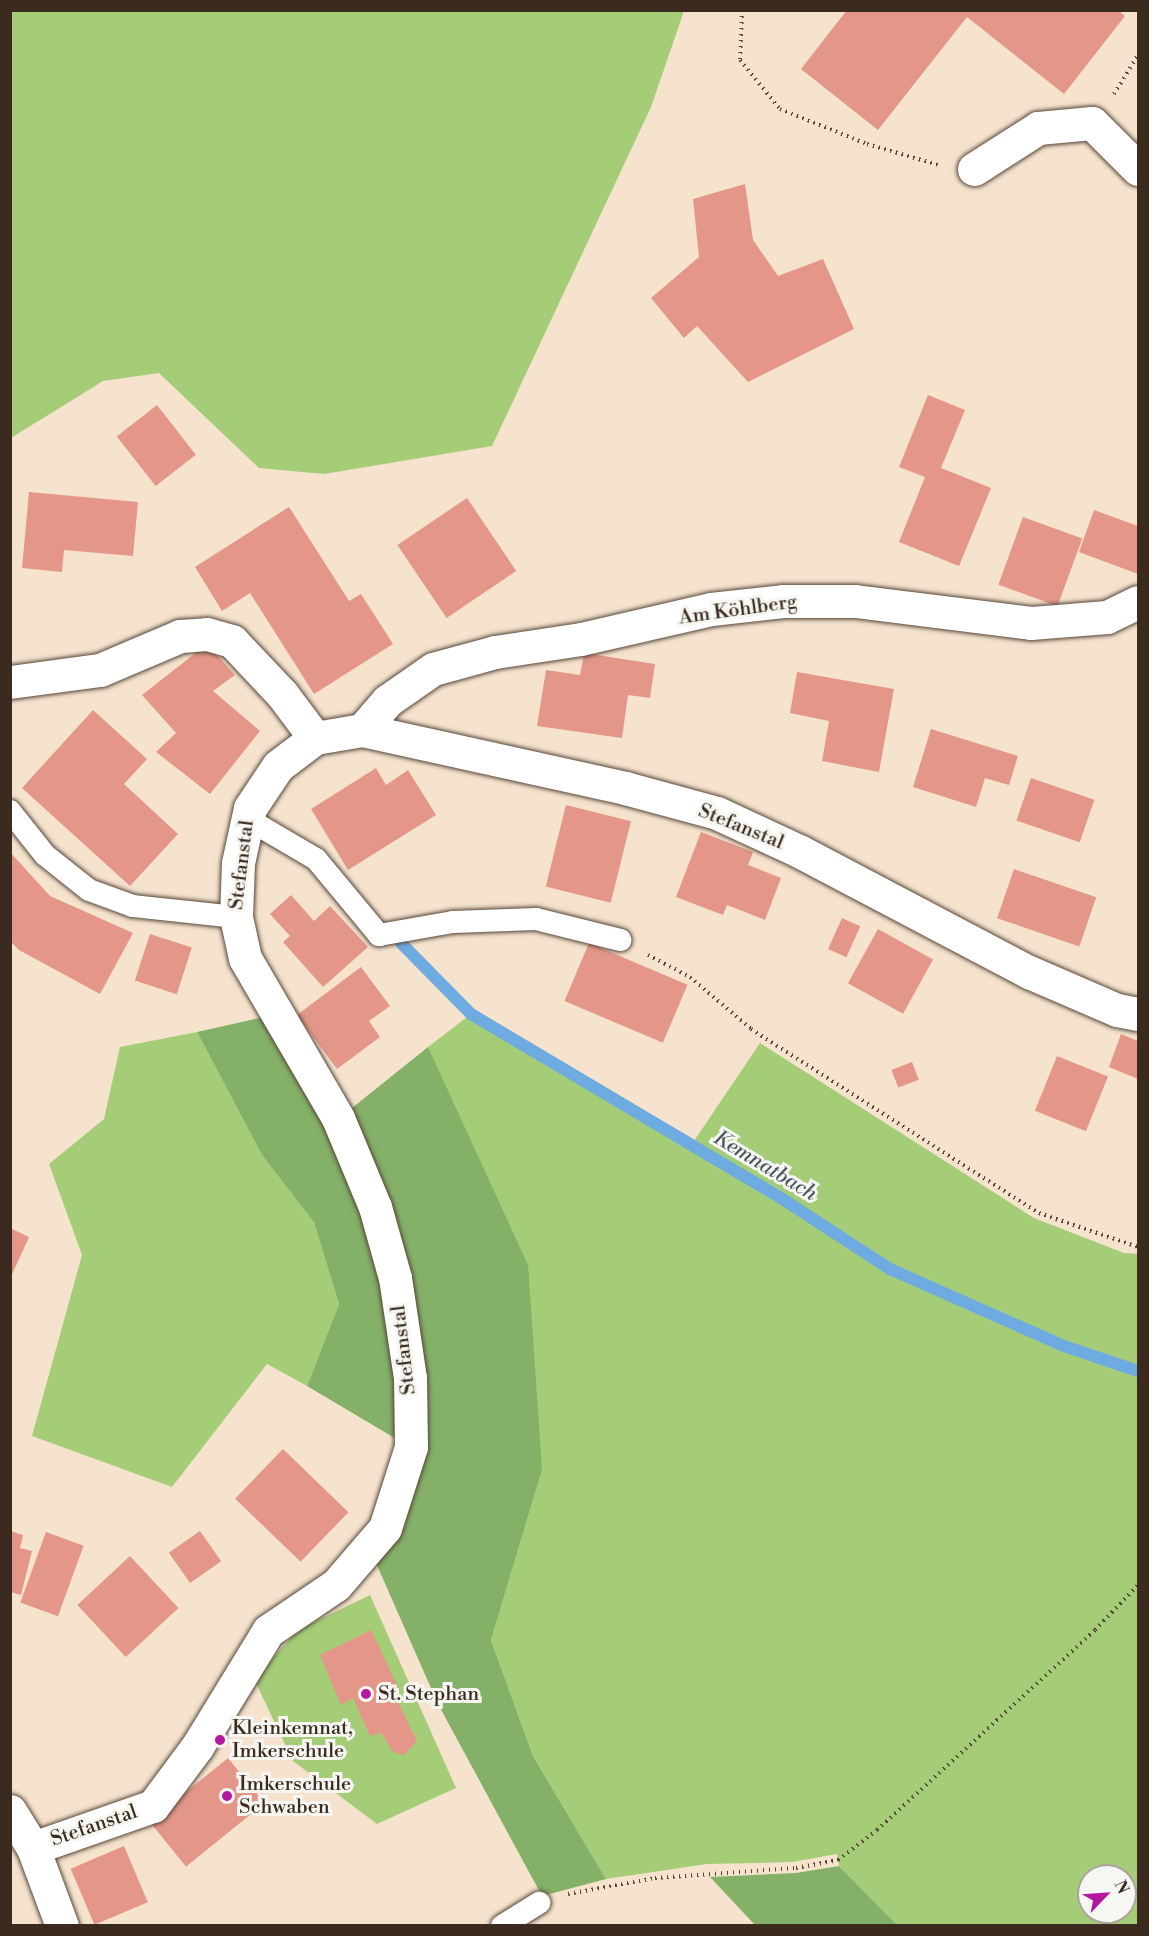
<!DOCTYPE html>
<meta charset="utf-8">
<style>
body{margin:0}
#map{position:relative;width:1149px;height:1936px;overflow:hidden;background:#f5e3ce;font-family:"Libre Bodoni",serif}
div>[style]{position:absolute}
[style*='--x']{left:calc(var(--x)*1px);top:calc(var(--y)*1px);width:calc(var(--w)*1px);rotate:calc(var(--a)*1deg)}
.green>*{inset:0;background:#a5cd78}
.forest>*{inset:0;background:#84b068}
.stream>*{height:12px;margin:-6px;padding:0 6px;transform-origin:6px;border-radius:6px;background:#6eabe0}
.building>*{inset:0;background:#e49788;transform-origin:0 0}
.path>*{height:4px;margin-top:-2px;transform-origin:0;background:repeating-linear-gradient(90deg,#574638 0 1.5px,transparent 0 6px)}
.roads{filter:drop-shadow(0 0 2px #574638) drop-shadow(0 0 2px #574638)}
.service>*{height:22px;margin:-11px;padding:0 11px;transform-origin:11px;border-radius:11px;background:#fff}
.minor>*{height:33px;margin:-16.5px;padding:0 16.5px;transform-origin:16.5px;border-radius:16.5px;background:#fff}
.dots>*{width:16px;height:16px;translate:-50% -50%;box-sizing:border-box;border:3px solid #f6f6f2;border-radius:50%}
span{translate:-50% -50%;white-space:nowrap;text-align:center;line-height:1.15;-webkit-text-stroke:6px #f6f6f2;paint-order:stroke}
.street-label{font-size:20px;color:#3b2a1e}
.poi-label{font-size:20px;color:#3b2a1e}
.left{translate:0 -50%;text-align:left}
.water-label{font-size:21px;color:#4d5762;font-style:italic}
.frame{position:absolute;inset:0;border:12px solid #3b2a1e;pointer-events:none}
.north{position:absolute;left:1077px;top:1864px;width:60px;height:60px;box-sizing:border-box;background:#f6f6f2;border:2px solid #aba49d;border-radius:50%;rotate:65deg;font-size:16px;font-weight:700;line-height:24px;text-align:center;color:#3b2a1e}
.north::after{content:'';display:block;margin:auto;width:21px;height:27px;background:#b5179e;clip-path:polygon(50% 0,100% 100%,50% 72%,0 100%)}
</style>
<div id="map">
<div class="green">
<i style="clip-path:polygon(11px 10px,684px 10px,684px 11px,651px 107px,492px 446px,324px 474px,259px 468px,159px 373px,103px 381px,11px 438px)"></i>
<i style="clip-path:polygon(evenodd,471px 1014px,692px 1144px,760px 1043px,1034px 1218px,1124px 1253px,1138px 1254px,1138px 1925px,897px 1925px,839px 1866px,837px 1854px,792px 1862px,707px 1864px,606px 1879px,533px 1756px,491px 1640px,542px 1470px,428px 1047px,471px 1014px,1089px 1876px,1125px 1876px,1125px 1912px,1089px 1912px,1089px 1876px)"></i>
<i style="clip-path:polygon(197px 1032px,262px 1155px,314px 1221px,339px 1304px,307px 1386px,267px 1364px,172px 1487px,32px 1436px,82px 1255px,49px 1164px,104px 1119px,120px 1047px)"></i>
<i style="clip-path:polygon(370px 1595px,456px 1788px,377px 1824px,293px 1761px,254px 1679px,298px 1630px)"></i>
</div>
<div class="forest">
<i style="clip-path:polygon(264px 1017px,327px 1121px,384px 1280px,397px 1379px,398px 1440px,307px 1386px,339px 1304px,314px 1222px,262px 1155px,197px 1032px)"></i>
<i style="clip-path:polygon(428px 1047px,528px 1265px,542px 1470px,491px 1640px,533px 1756px,606px 1879px,542px 1896px,438px 1704px,376px 1563px,396px 1541px,424px 1453px,347px 1112px)"></i>
<i style="clip-path:polygon(839px 1866px,897px 1925px,755px 1925px,710px 1877px,796px 1873px)"></i>
</div>
<div class="stream">
<i style="--x:401;--y:943;--w:100;--a:45.4"></i>
<i style="--x:471;--y:1014;--w:364;--a:30.7"></i>
<i style="--x:784;--y:1200;--w:126;--a:33.1"></i>
<i style="--x:890;--y:1269;--w:190;--a:23.9"></i>
<i style="--x:1064;--y:1346;--w:78;--a:18.7"></i>
</div>
<div class="building">
<i style="clip-path:polygon(847px 10px,1118px 10px,1125px 16px,1064px 94px,967px 17px,878px 130px,801px 69px)"></i>
<i style="clip-path:polygon(745px 184px,753px 240px,778px 276px,823px 259px,854px 329px,748px 382px,697px 326px,684px 338px,651px 298px,699px 257px,693px 199px)"></i>
<i style="clip-path:polygon(928px 395px,965px 410px,941px 468px,991px 488px,959px 566px,899px 542px,925px 477px,899px 467px)"></i>
<i style="left:157px;top:405px;width:63px;height:51px;rotate:52deg"></i>
<i style="clip-path:polygon(29px 492px,138px 502px,133px 556px,64px 550px,62px 572px,22px 568px)"></i>
<i style="left:467px;top:498px;width:88px;height:84px;rotate:56deg"></i>
<i style="clip-path:polygon(289px 507px,349px 601px,361px 594px,393px 644px,314px 694px,250px 593px,222px 611px,195px 567px)"></i>
<i style="clip-path:polygon(1094px 510px,1138px 526px,1138px 574px,1079px 552px)"></i>
<i style="left:1023px;top:517px;width:63px;height:72px;rotate:20deg"></i>
<i style="clip-path:polygon(207px 644px,235px 675px,213px 691px,260px 731px,210px 794px,156px 752px,176px 733px,142px 695px)"></i>
<i style="clip-path:polygon(584px 653px,655px 664px,650px 698px,628px 695px,622px 738px,537px 726px,546px 670px,580px 675px)"></i>
<i style="clip-path:polygon(797px 672px,894px 689px,879px 772px,822px 761px,829px 721px,790px 713px)"></i>
<i style="clip-path:polygon(93px 710px,147px 759px,124px 784px,178px 834px,130px 886px,22px 788px)"></i>
<i style="clip-path:polygon(931px 729px,1018px 756px,1009px 785px,985px 778px,976px 807px,913px 787px)"></i>
<i style="clip-path:polygon(376px 768px,386px 785px,408px 770px,436px 815px,348px 870px,311px 809px)"></i>
<i style="left:1031px;top:778px;width:67px;height:45px;rotate:19deg"></i>
<i style="left:566px;top:805px;width:67px;height:84px;rotate:14deg"></i>
<i style="clip-path:polygon(701px 832px,753px 852px,748px 865px,781px 878px,765px 920px,727px 905px,723px 915px,676px 897px)"></i>
<i style="clip-path:polygon(10px 852px,50px 896px,133px 933px,100px 994px,19px 950px,10px 941px)"></i>
<i style="left:1014px;top:869px;width:87px;height:52px;rotate:19deg"></i>
<i style="clip-path:polygon(291px 895px,314px 921px,330px 906px,368px 947px,323px 987px,283px 942px,290px 936px,270px 914px)"></i>
<i style="left:842px;top:918px;width:20px;height:34px;rotate:24deg"></i>
<i style="left:878px;top:929px;width:63px;height:62px;rotate:29deg"></i>
<i style="left:150px;top:934px;width:44px;height:49px;rotate:18deg"></i>
<i style="left:589px;top:943px;width:107px;height:63px;rotate:23deg"></i>
<i style="clip-path:polygon(361px 967px,390px 1006px,369px 1021px,380px 1037px,337px 1069px,297px 1015px)"></i>
<i style="clip-path:polygon(1121px 1034px,1138px 1041px,1138px 1079px,1109px 1067px)"></i>
<i style="left:1057px;top:1056px;width:55px;height:59px;rotate:22deg"></i>
<i style="left:912px;top:1062px;width:19px;height:22px;rotate:69deg"></i>
<i style="clip-path:polygon(10px 1228px,29px 1237px,10px 1279px)"></i>
<i style="left:283px;top:1449px;width:91px;height:69px;rotate:44deg"></i>
<i style="clip-path:polygon(10px 1531px,23px 1535px,20px 1548px,32px 1551px,21px 1595px,10px 1592px)"></i>
<i style="left:200px;top:1531px;width:37px;height:38px;rotate:55deg"></i>
<i style="left:46px;top:1532px;width:40px;height:75px;rotate:20deg"></i>
<i style="left:130px;top:1556px;width:71px;height:72px;rotate:47deg"></i>
<i style="clip-path:polygon(371px 1630px,398px 1687px,392px 1690px,417px 1741px,404px 1755px,393px 1752px,381px 1733px,370px 1736px,353px 1698px,341px 1705px,320px 1655px)"></i>
<i style="left:228px;top:1758px;width:58px;height:101px;rotate:51deg"></i>
<i style="left:124px;top:1846px;width:61px;height:58px;rotate:67deg"></i>
</div>
<div class="path">
<i style="--x:742;--y:10;--w:50;--a:92.3"></i>
<i style="--x:740;--y:60;--w:63;--a:50.8"></i>
<i style="--x:780;--y:109;--w:94;--a:21.9"></i>
<i style="--x:867;--y:144;--w:75;--a:16.3"></i>
<i style="--x:1114;--y:94;--w:46;--a:-58.4"></i>
<i style="--x:648;--y:955;--w:47;--a:27.6"></i>
<i style="--x:690;--y:977;--w:80;--a:40.4"></i>
<i style="--x:751;--y:1029;--w:342;--a:32.6"></i>
<i style="--x:1039;--y:1213;--w:105;--a:19"></i>
<i style="--x:568;--y:1894;--w:88;--a:-10.4"></i>
<i style="--x:655;--y:1878;--w:141;--a:-4.1"></i>
<i style="--x:796;--y:1868;--w:43;--a:-10.8"></i>
<i style="--x:838;--y:1860;--w:49;--a:-37.6"></i>
<i style="--x:877;--y:1830;--w:296;--a:-42.5"></i>
<i style="--x:1095;--y:1630;--w:62;--a:-46.3"></i>
</div>
<div class="roads">
<div class="service">
<i style="--x:10;--y:811;--w:56;--a:51.5"></i>
<i style="--x:45;--y:855;--w:56;--a:38.5"></i>
<i style="--x:89;--y:890;--w:47;--a:20"></i>
<i style="--x:133;--y:906;--w:104;--a:6.1"></i>
<i style="--x:246;--y:818;--w:81;--a:30.4"></i>
<i style="--x:316;--y:859;--w:99;--a:50.3"></i>
<i style="--x:379;--y:935;--w:75;--a:-10"></i>
<i style="--x:453;--y:922;--w:83;--a:-2.1"></i>
<i style="--x:536;--y:919;--w:87;--a:14"></i>
<i style="--x:502;--y:1926;--w:44;--a:-31.9"></i>
</div>
<div class="minor">
<i style="--x:974;--y:169;--w:76;--a:-32.6"></i>
<i style="--x:1038;--y:128;--w:54;--a:-5.3"></i>
<i style="--x:1092;--y:123;--w:65;--a:45"></i>
<i style="--x:10;--y:682;--w:91;--a:-7.6"></i>
<i style="--x:100;--y:670;--w:87;--a:-23"></i>
<i style="--x:180;--y:636;--w:27;--a:-4"></i>
<i style="--x:207;--y:634;--w:26;--a:16"></i>
<i style="--x:232;--y:641;--w:73;--a:46.7"></i>
<i style="--x:282;--y:694;--w:55;--a:53.1"></i>
<i style="--x:362;--y:730;--w:38;--a:-49"></i>
<i style="--x:387;--y:701;--w:56;--a:-34.8"></i>
<i style="--x:433;--y:669;--w:64;--a:-15.3"></i>
<i style="--x:495;--y:652;--w:87;--a:-8.6"></i>
<i style="--x:581;--y:639;--w:133;--a:-13"></i>
<i style="--x:711;--y:609;--w:72;--a:-6.3"></i>
<i style="--x:783;--y:601;--w:72;--a:0"></i>
<i style="--x:855;--y:601;--w:177;--a:7.1"></i>
<i style="--x:1031;--y:623;--w:76;--a:-4.5"></i>
<i style="--x:1107;--y:617;--w:34;--a:-26"></i>
<i style="--x:10;--y:1811;--w:44;--a:58.1"></i>
<i style="--x:33;--y:1848;--w:83;--a:69.6"></i>
<i style="--x:33;--y:1848;--w:127;--a:-19.3"></i>
<i style="--x:153;--y:1806;--w:74;--a:-53.3"></i>
<i style="--x:197;--y:1747;--w:136;--a:-58.5"></i>
<i style="--x:268;--y:1631;--w:82;--a:-34.1"></i>
<i style="--x:336;--y:1585;--w:75;--a:-49.3"></i>
<i style="--x:385;--y:1528;--w:85;--a:-72.2"></i>
<i style="--x:411;--y:1447;--w:69;--a:-90.8"></i>
<i style="--x:410;--y:1378;--w:101;--a:-98.5"></i>
<i style="--x:395;--y:1278;--w:74;--a:-105.7"></i>
<i style="--x:375;--y:1207;--w:96;--a:-112.6"></i>
<i style="--x:338;--y:1118;--w:185;--a:-120.2"></i>
<i style="--x:245;--y:958;--w:42;--a:-102.4"></i>
<i style="--x:236;--y:917;--w:54;--a:-87.9"></i>
<i style="--x:238;--y:863;--w:56;--a:-77.7"></i>
<i style="--x:250;--y:808;--w:50;--a:-56.3"></i>
<i style="--x:278;--y:766;--w:46;--a:-37.1"></i>
<i style="--x:315;--y:738;--w:48;--a:-9.7"></i>
<i style="--x:362;--y:730;--w:269;--a:12.4"></i>
<i style="--x:625;--y:788;--w:95;--a:15.2"></i>
<i style="--x:717;--y:813;--w:93;--a:24.9"></i>
<i style="--x:801;--y:852;--w:258;--a:27.8"></i>
<i style="--x:1029;--y:972;--w:96;--a:23.4"></i>
<i style="--x:1117;--y:1010;--w:21;--a:11"></i>
</div>
</div>
<div class="dots">
<i style="left:366px;top:1694px;background:#b5179e"></i>
<i style="left:220px;top:1740px;background:#b5179e"></i>
<i style="left:227px;top:1796px;background:#b5179e"></i>
</div>
<div class="street-label">
<span style="left:738px;top:610px;rotate:-8deg">Am Köhlberg</span>
<span style="left:741px;top:827px;rotate:22deg">Stefanstal</span>
<span style="left:242px;top:865px;rotate:-83deg">Stefanstal</span>
<span style="left:404px;top:1350px;rotate:-97deg">Stefanstal</span>
<span style="left:94px;top:1826px;rotate:-19deg">Stefanstal</span>
</div>
<div class="poi-label">
<span class="left" style="left:378px;top:1694px">St. Stephan</span>
<span class="left" style="left:232px;top:1740px">Kleinkemnat,<br>Imkerschule</span>
<span class="left" style="left:239px;top:1796px">Imkerschule<br>Schwaben</span>
</div>
<div class="water-label">
<span style="left:765px;top:1166px;rotate:31deg">Kemnatbach</span>
</div>
<div class="frame"></div>
<div class="north">N</div>
</div>
